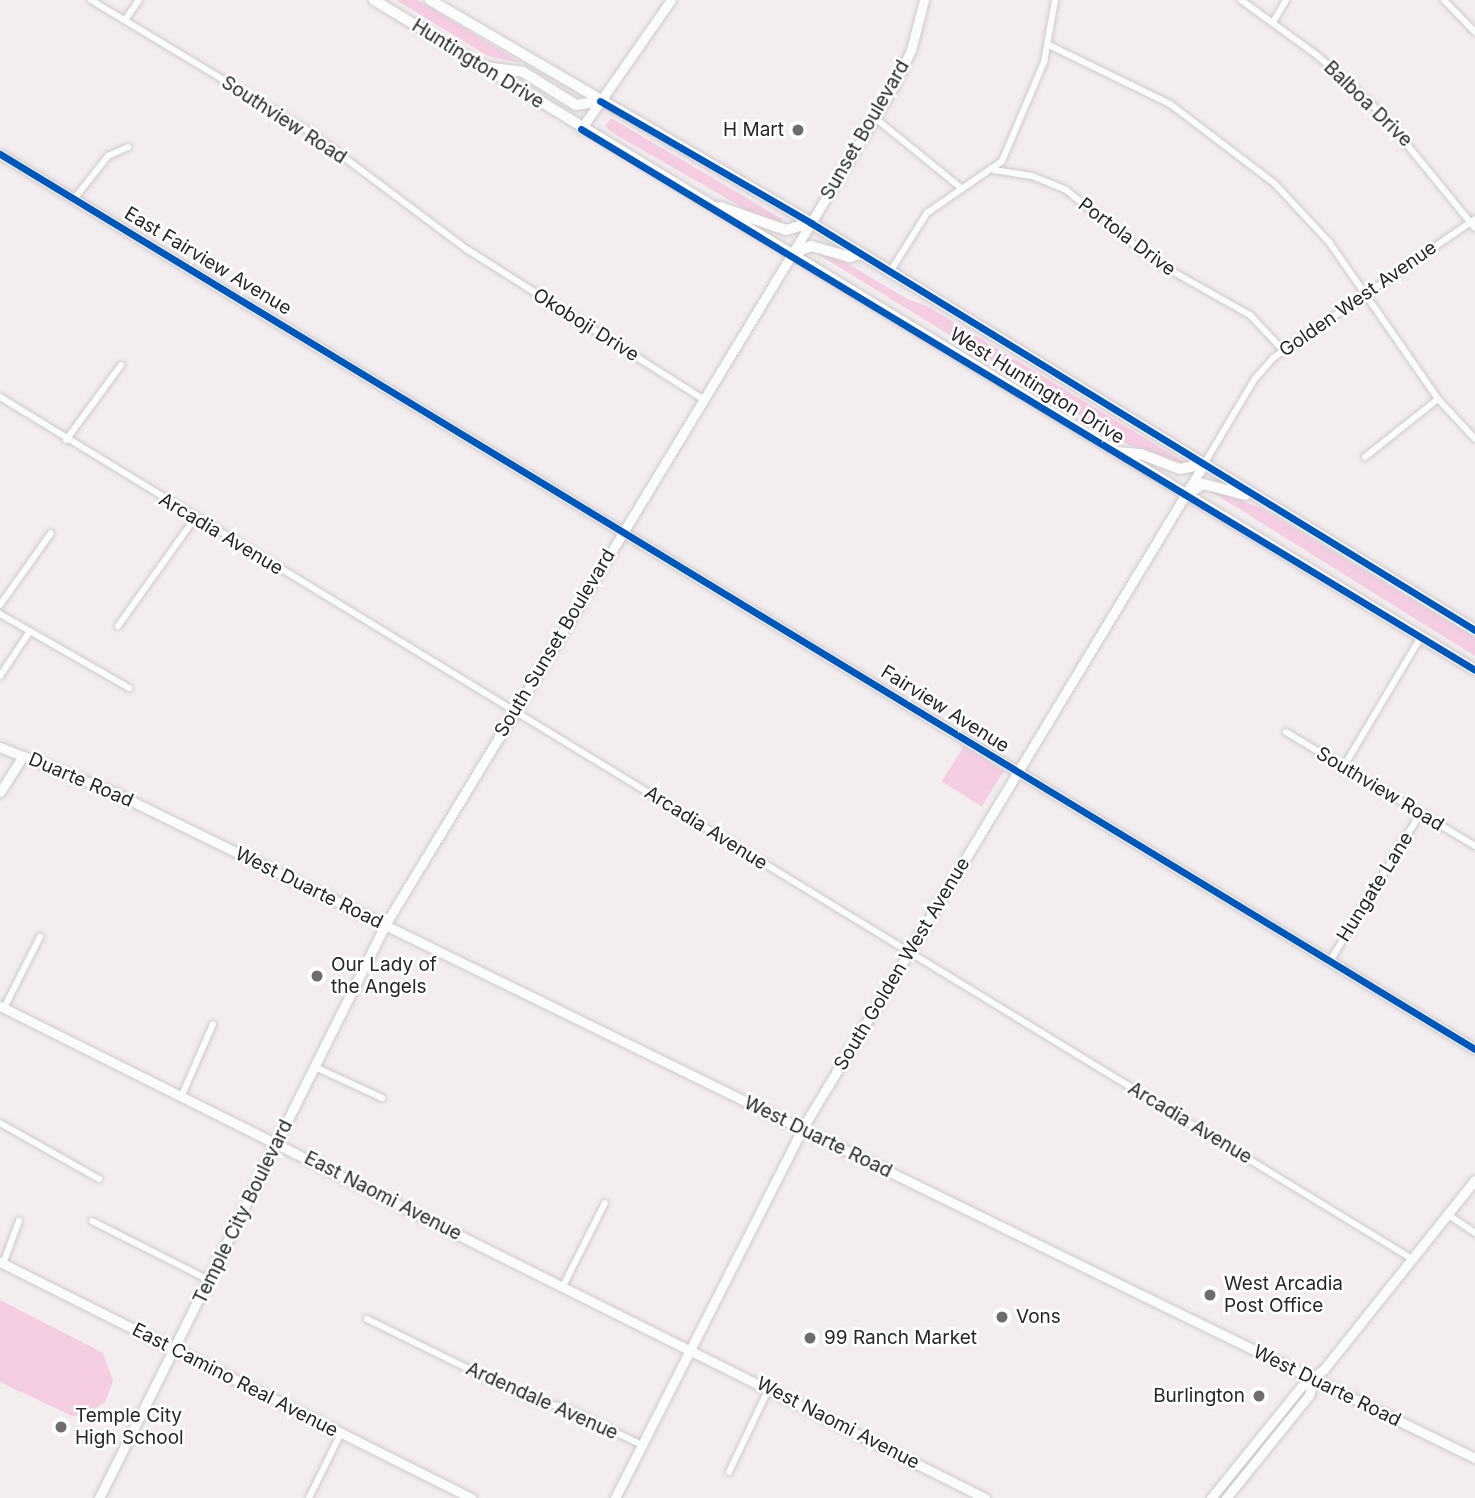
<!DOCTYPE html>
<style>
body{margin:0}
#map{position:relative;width:1475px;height:1498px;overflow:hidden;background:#f3edf0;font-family:Inter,sans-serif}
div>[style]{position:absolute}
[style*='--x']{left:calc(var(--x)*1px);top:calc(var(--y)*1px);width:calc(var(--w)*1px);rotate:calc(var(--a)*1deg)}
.green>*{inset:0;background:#f5cde3;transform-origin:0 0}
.roads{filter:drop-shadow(0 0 2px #cfcacd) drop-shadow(0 0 2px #cfcacd)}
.street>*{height:6px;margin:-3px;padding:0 3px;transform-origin:3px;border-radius:3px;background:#fdfcfd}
.secondary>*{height:9px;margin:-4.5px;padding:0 4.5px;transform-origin:4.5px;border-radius:4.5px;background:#fdfcfd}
.primary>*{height:10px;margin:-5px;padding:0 5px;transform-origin:5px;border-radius:5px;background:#fdfcfd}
.cycleway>*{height:7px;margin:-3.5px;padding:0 3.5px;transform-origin:3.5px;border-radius:3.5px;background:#0057b8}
.dots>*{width:19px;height:19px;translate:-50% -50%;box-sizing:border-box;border:4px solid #fff;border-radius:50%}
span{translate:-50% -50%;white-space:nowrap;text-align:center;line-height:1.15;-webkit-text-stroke:5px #fff;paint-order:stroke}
.street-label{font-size:19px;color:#2a2628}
.poi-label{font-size:19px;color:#2a2628}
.right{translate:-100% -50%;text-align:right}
.left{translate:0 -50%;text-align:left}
</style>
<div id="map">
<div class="green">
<i style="clip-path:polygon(396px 0,418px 0,521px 63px,488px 56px)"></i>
<i style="clip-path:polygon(611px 118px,782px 219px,782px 224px,766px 221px,611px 132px,605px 126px)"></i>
<i style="clip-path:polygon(813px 251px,835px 256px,907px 299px,927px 306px,1186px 463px,1184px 467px,1127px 444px)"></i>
<i style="clip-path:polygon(1204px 487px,1261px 508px,1475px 638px,1475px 656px)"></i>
<i style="left:964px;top:746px;width:47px;height:42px;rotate:32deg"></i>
<i style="clip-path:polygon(0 1300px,103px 1353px,113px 1381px,105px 1402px,84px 1415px,72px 1416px,0 1382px)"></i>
</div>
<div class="roads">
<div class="street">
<i style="--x:91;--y:0;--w:256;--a:31.1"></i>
<i style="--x:310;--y:132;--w:197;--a:36.8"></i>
<i style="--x:468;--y:250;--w:278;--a:32.4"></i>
<i style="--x:1241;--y:0;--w:95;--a:36"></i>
<i style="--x:1318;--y:56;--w:86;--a:42.2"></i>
<i style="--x:1382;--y:114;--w:147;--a:50.8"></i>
<i style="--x:1444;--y:0;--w:45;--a:45.9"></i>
<i style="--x:125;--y:20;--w:24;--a:-55"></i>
<i style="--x:1273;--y:22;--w:26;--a:-59"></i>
<i style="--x:1049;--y:45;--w:135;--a:26"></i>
<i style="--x:1170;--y:104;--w:131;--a:37.2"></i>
<i style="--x:1274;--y:183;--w:81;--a:47"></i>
<i style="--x:1329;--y:242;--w:191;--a:55.2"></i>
<i style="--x:1438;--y:399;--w:54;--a:47.2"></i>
<i style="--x:875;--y:118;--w:109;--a:39.1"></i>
<i style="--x:994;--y:170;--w:38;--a:9"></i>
<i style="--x:1032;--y:176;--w:37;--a:22"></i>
<i style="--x:1066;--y:190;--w:115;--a:38.7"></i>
<i style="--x:1156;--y:262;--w:108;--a:29.4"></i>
<i style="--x:1250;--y:315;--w:48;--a:46.7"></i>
<i style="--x:74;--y:199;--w:55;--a:-51.7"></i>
<i style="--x:108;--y:156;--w:22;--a:-24"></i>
<i style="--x:890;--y:272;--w:70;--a:-57.9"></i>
<i style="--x:927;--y:213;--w:91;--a:-34.7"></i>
<i style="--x:1002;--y:161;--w:108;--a:-67"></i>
<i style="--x:1044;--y:62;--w:63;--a:-79.9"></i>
<i style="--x:0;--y:397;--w:1654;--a:31.4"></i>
<i style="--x:66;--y:440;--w:93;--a:-53.7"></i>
<i style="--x:1365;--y:457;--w:93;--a:-38.5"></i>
<i style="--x:1204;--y:464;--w:98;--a:-59.2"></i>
<i style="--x:1254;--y:380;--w:29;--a:-49"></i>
<i style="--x:1273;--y:358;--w:245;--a:-34.5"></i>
<i style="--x:0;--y:605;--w:88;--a:-54.7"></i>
<i style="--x:0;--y:614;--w:149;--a:29.8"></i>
<i style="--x:118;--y:626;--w:133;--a:-54.5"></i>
<i style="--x:0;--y:676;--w:54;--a:-56.3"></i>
<i style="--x:1286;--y:732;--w:221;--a:31.1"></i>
<i style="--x:1344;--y:766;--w:150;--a:-59.2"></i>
<i style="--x:1330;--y:961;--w:172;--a:-58.5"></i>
<i style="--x:4;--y:1008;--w:80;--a:-63.1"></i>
<i style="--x:315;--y:1067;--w:74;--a:24.8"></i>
<i style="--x:182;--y:1095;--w:77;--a:-66.4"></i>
<i style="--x:0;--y:1123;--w:114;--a:29.5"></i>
<i style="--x:1447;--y:1214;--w:34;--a:34"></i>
<i style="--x:92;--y:1221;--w:131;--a:26.8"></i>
<i style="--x:3;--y:1264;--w:46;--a:-69.6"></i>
<i style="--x:563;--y:1286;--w:93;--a:-63.2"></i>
<i style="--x:367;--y:1319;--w:186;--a:26.2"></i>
<i style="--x:534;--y:1401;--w:33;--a:12"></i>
<i style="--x:566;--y:1408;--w:85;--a:26"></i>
<i style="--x:729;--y:1472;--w:93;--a:-64.5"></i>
<i style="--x:309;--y:1498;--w:72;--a:-63.8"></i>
</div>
<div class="secondary">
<i style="--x:581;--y:129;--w:157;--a:-55.1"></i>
<i style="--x:0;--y:154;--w:1725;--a:31.25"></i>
<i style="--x:0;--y:747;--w:122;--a:21.7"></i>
<i style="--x:113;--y:792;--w:1516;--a:26.06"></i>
<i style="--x:0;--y:792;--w:43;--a:-57.4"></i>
<i style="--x:0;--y:1006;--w:1101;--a:26.54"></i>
<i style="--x:0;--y:1262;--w:527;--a:26.61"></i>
<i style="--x:99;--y:1498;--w:640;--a:-63.47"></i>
<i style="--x:385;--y:925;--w:978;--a:-58.76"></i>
<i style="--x:892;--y:89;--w:43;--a:-64"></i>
<i style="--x:911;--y:50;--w:52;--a:-75.4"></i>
<i style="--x:615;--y:1498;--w:414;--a:-63.1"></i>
<i style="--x:802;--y:1129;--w:777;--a:-58.85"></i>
<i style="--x:1211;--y:1498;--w:143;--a:-51"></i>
<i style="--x:1301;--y:1387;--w:29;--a:-38"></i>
<i style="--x:1324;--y:1369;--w:242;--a:-51.4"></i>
<i style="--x:1226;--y:1498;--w:132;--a:-51.1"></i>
<i style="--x:1309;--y:1395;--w:16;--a:-72"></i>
</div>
<div class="primary">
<i style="--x:374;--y:0;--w:1289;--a:31.32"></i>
<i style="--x:430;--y:0;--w:441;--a:30.3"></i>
<i style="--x:811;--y:223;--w:779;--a:31.51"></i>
<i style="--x:485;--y:67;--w:38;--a:7"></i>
<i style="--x:523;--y:72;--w:62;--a:31.9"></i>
<i style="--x:576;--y:105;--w:24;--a:-9"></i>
<i style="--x:720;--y:207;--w:70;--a:19.2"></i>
<i style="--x:786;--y:230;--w:26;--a:-16"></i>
<i style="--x:792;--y:254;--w:21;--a:-23"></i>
<i style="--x:811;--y:246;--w:40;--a:16"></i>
<i style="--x:849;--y:257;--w:12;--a:-14"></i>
<i style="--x:1116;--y:452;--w:25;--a:5"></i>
<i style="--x:1141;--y:454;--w:42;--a:21"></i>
<i style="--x:1180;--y:469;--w:25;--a:-12"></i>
<i style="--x:1184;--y:496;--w:22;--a:-32"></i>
<i style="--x:1203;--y:484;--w:44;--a:14.3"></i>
</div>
</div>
<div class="cycleway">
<i style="--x:600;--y:101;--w:244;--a:30"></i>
<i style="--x:811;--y:223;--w:779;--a:31.51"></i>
<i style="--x:581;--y:129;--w:1045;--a:31.18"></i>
<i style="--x:0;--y:154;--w:1725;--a:31.25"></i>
</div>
<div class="dots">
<i style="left:798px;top:130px;background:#706c6e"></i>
<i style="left:317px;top:976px;background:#706c6e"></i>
<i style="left:1210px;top:1295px;background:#706c6e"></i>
<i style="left:1002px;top:1317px;background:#706c6e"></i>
<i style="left:810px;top:1338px;background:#706c6e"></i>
<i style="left:1259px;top:1396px;background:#706c6e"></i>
<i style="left:61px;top:1427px;background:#706c6e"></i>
</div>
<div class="street-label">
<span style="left:478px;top:64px;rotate:32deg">Huntington Drive</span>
<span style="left:1368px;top:104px;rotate:44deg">Balboa Drive</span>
<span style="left:284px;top:120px;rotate:33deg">Southview Road</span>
<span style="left:865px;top:130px;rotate:-60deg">Sunset Boulevard</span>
<span style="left:1127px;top:237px;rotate:37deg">Portola Drive</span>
<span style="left:208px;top:261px;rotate:31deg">East Fairview Avenue</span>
<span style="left:1358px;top:299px;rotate:-35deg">Golden West Avenue</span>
<span style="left:586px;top:325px;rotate:32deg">Okoboji Drive</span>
<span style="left:1037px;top:386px;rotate:32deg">West Huntington Drive</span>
<span style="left:221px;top:534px;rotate:31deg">Arcadia Avenue</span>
<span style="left:555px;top:643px;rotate:-59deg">South Sunset Boulevard</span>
<span style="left:945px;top:709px;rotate:32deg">Fairview Avenue</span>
<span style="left:81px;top:780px;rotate:23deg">Duarte Road</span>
<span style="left:1380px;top:789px;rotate:31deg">Southview Road</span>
<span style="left:706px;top:828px;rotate:32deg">Arcadia Avenue</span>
<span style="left:1375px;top:887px;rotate:-58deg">Hungate Lane</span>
<span style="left:309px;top:888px;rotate:26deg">West Duarte Road</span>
<span style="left:902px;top:964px;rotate:-59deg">South Golden West Avenue</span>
<span style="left:1190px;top:1123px;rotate:31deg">Arcadia Avenue</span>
<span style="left:818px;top:1137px;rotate:26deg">West Duarte Road</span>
<span style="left:383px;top:1196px;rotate:27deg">East Naomi Avenue</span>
<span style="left:243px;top:1212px;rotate:-64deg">Temple City Boulevard</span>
<span style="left:235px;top:1380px;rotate:27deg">East Camino Real Avenue</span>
<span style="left:1327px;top:1386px;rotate:26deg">West Duarte Road</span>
<span style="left:542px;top:1401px;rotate:24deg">Ardendale Avenue</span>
<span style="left:838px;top:1423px;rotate:27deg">West Naomi Avenue</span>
</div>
<div class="poi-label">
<span class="right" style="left:784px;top:130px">H Mart</span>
<span class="left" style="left:331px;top:976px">Our Lady of<br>the Angels</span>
<span class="left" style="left:1224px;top:1295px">West Arcadia<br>Post Office</span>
<span class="left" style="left:1016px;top:1317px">Vons</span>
<span class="left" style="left:824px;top:1338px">99 Ranch Market</span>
<span class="right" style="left:1245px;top:1396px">Burlington</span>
<span class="left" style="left:75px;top:1427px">Temple City<br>High School</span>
</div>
</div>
